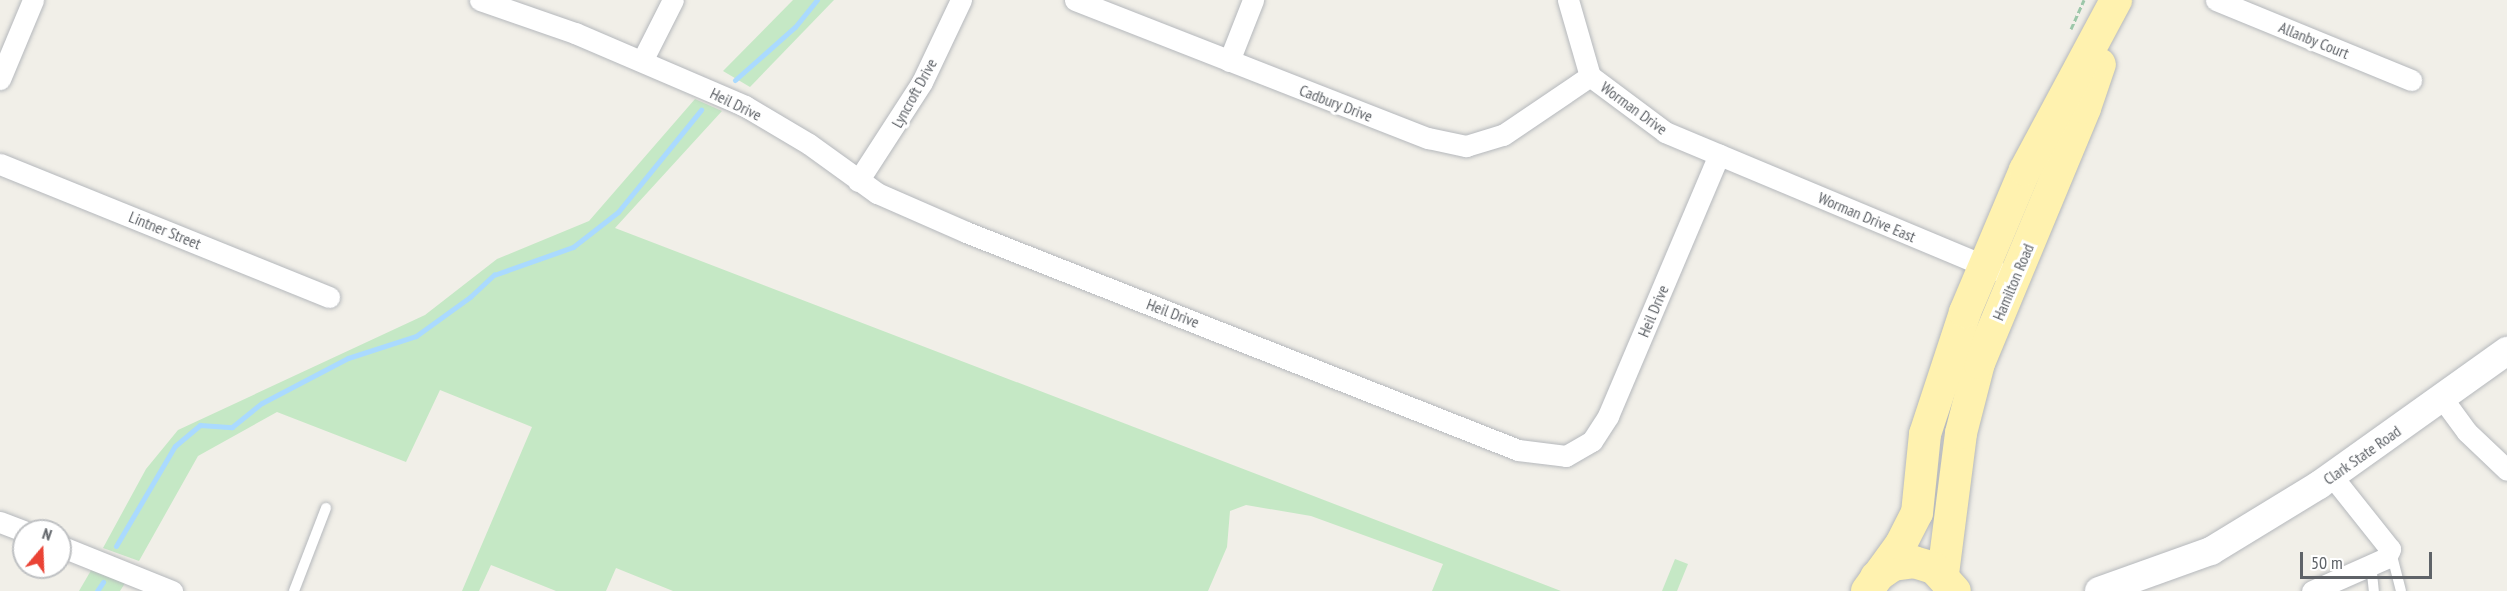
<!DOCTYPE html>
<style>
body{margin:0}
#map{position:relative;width:2507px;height:591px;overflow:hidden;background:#f1efe8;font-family:"PT Sans Narrow",sans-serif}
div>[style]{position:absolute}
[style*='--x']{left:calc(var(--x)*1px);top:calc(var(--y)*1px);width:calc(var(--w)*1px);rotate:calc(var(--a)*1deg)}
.green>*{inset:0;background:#c5e8c5}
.stream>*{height:5px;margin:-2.5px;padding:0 2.5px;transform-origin:2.5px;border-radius:2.5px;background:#aadaff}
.path>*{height:3px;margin-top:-1.5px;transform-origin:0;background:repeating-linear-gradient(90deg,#9cc7a9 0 6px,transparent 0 9px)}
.roads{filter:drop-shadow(0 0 2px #b5b8bc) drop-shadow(0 0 2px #b5b8bc)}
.service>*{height:10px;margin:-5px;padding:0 5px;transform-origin:5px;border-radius:5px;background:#fff}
.minor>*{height:21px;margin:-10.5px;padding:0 10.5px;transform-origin:10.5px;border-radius:10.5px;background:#fff}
.secondary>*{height:28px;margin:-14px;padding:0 14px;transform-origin:14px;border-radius:14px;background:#fff}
.primary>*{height:32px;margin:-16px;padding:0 16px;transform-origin:16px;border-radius:16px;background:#fff2af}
span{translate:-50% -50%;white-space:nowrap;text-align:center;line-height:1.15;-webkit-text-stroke:6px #fff;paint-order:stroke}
.street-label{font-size:16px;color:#5f6368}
.north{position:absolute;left:12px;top:519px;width:60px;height:60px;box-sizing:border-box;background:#fff;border:2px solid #bfc1c3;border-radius:50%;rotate:19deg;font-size:16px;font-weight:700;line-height:24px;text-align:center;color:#5f6368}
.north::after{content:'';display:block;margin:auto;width:21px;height:27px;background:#ea4335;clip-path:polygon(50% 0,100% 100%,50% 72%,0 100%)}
.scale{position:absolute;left:2300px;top:552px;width:132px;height:27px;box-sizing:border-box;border:3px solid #5f6368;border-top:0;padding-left:8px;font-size:18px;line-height:21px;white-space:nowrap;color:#5f6368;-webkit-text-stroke:4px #fff;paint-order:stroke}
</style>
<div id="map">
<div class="green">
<i style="clip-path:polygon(793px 0,834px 0,750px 87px,723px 71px)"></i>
<i style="clip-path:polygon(695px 99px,722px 111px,615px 228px,1561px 591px,1432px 591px,1443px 564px,1311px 516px,1246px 505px,1230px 511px,1227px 547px,1208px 591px,673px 591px,616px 568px,606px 591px,556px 591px,491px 565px,479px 591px,462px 591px,532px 427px,440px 390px,406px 462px,277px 412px,198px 456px,139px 561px,103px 548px,146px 469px,178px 430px,425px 315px,497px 259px,589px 221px)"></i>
<i style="clip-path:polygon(1675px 559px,1688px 564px,1677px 591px,1662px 591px)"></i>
<i style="clip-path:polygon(93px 567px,127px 580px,120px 591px,79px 591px)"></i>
</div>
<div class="stream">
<i style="--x:735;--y:80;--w:80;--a:-41.5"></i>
<i style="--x:795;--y:27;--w:35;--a:-51"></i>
<i style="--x:116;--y:546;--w:116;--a:-59.5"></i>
<i style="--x:175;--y:446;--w:33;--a:-40"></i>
<i style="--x:200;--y:425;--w:32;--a:4"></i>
<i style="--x:232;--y:427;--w:38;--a:-39"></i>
<i style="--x:262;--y:403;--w:97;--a:-27.6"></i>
<i style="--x:348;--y:358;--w:71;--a:-17.9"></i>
<i style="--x:416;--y:336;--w:67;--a:-35.8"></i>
<i style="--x:470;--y:297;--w:33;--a:-43"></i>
<i style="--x:494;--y:275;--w:84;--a:-19.5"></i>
<i style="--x:573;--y:247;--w:57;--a:-37.9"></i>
<i style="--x:618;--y:212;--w:132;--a:-50.9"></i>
<i style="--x:97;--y:591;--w:11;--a:-56"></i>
</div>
<div class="path">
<i style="--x:2071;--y:29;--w:32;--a:-66"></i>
</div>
<div class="roads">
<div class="service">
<i style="--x:2391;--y:552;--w:40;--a:75.6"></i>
<i style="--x:2371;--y:564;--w:27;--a:84"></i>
<i style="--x:294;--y:591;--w:89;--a:-68.9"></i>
</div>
<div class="minor">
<i style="--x:480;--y:0;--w:101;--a:19.2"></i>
<i style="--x:575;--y:33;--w:185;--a:23.2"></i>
<i style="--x:745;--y:106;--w:74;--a:30.7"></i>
<i style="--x:809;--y:144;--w:84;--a:35.8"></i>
<i style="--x:877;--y:193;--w:97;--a:23.7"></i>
<i style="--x:966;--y:232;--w:593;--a:21.55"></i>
<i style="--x:1518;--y:450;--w:48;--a:7.1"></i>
<i style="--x:1566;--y:456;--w:30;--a:-30"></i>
<i style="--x:1592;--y:441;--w:30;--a:-57"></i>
<i style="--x:1608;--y:416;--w:284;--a:-67"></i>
<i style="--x:1075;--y:0;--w:379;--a:21.4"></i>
<i style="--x:1428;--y:138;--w:39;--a:12"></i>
<i style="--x:1466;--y:146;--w:39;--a:-17"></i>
<i style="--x:1503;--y:135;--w:105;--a:-34.1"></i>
<i style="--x:1568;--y:0;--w:79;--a:73.9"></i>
<i style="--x:1590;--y:76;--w:94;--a:36.7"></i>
<i style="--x:1665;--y:132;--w:358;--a:22.7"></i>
<i style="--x:2216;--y:0;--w:211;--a:22.3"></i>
<i style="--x:642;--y:61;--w:68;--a:-63.1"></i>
<i style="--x:1229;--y:61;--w:66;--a:-68.5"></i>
<i style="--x:0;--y:79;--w:86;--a:-67.3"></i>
<i style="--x:0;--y:164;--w:355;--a:22"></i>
<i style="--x:858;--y:181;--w:118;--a:-57.1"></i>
<i style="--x:922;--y:82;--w:91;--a:-64.6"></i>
<i style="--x:2442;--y:398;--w:42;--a:53.7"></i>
<i style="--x:2467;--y:432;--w:55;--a:43.5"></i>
<i style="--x:0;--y:522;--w:26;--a:21"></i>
<i style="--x:60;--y:546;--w:121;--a:21.9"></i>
<i style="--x:2312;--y:591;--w:81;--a:-24"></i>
<i style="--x:2386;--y:558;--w:10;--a:-66"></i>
<i style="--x:2390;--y:549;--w:93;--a:-128.5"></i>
</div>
<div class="secondary">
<i style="--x:2099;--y:591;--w:119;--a:-19.7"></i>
<i style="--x:2211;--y:551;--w:127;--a:-31.4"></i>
<i style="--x:2319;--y:485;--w:231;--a:-35.5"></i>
</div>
<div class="primary">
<i style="--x:1943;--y:574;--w:142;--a:-82.7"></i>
<i style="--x:1961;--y:433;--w:72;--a:-75.6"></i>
<i style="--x:1979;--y:363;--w:276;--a:-67.4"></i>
<i style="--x:2085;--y:108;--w:46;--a:-71.2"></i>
<i style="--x:1876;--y:577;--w:21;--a:-35"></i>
<i style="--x:1893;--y:565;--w:21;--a:-8"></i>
<i style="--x:1914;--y:562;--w:21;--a:17"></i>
<i style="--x:1934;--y:568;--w:31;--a:48"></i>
<i style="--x:1867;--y:591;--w:58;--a:-54.1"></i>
<i style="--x:1901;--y:544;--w:35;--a:-63"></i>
<i style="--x:1917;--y:513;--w:79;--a:-84.2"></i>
<i style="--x:1925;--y:434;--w:128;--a:-71.8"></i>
<i style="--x:1965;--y:312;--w:154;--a:-67.1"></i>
<i style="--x:2025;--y:170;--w:193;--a:-61.8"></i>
</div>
</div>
<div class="street-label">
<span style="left:2314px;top:40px;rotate:22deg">Allanby Court</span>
<span style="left:914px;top:93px;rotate:-61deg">Lyncroft Drive</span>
<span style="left:1336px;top:103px;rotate:21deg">Cadbury Drive</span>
<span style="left:736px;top:104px;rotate:26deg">Heil Drive</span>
<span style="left:1634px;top:108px;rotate:36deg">Worman Drive</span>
<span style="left:1867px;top:217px;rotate:23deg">Worman Drive East</span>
<span style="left:165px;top:230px;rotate:22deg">Lintner Street</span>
<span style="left:2013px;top:282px;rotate:-67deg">Hamilton Road</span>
<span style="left:1653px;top:311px;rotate:-67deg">Heil Drive</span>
<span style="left:1173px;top:313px;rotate:21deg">Heil Drive</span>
<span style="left:2362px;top:455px;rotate:-35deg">Clark State Road</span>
</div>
<div class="north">N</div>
<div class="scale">50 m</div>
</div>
